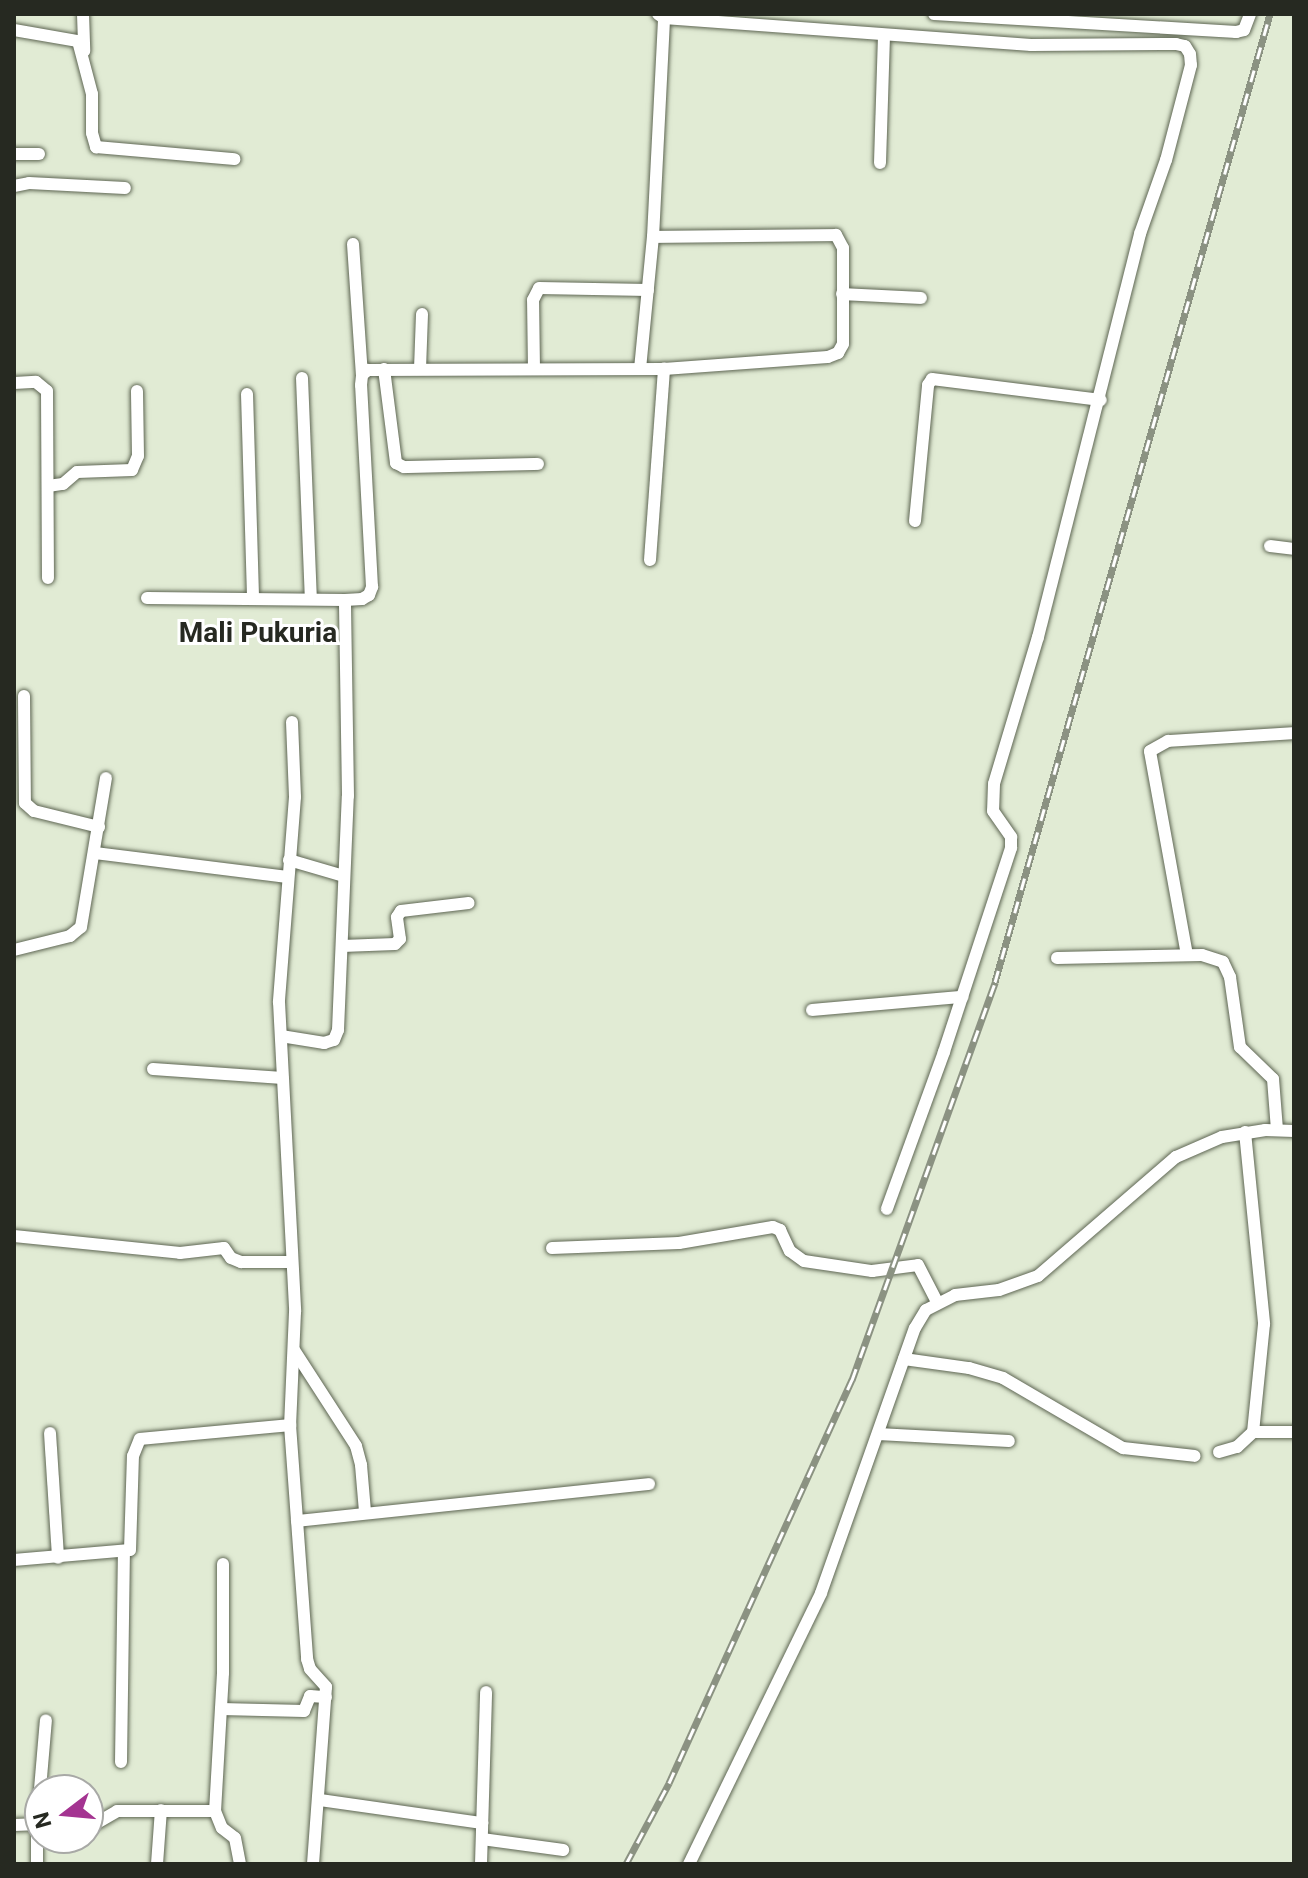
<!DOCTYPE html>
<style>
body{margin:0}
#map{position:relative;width:1308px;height:1878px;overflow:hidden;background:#e1ebd4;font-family:Roboto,sans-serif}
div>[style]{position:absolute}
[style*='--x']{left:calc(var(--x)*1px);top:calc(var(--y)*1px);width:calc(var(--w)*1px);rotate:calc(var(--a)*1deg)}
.roads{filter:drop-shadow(0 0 2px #5e6653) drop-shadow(0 0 2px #5e6653)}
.street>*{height:12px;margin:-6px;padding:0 6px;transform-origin:6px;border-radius:6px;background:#fff}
.rail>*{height:7px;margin-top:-3.5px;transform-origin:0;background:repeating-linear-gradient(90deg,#fff 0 12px,#8b9282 0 24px);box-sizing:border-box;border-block:2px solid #8b9282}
span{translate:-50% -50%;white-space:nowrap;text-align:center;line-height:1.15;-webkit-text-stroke:6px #fff;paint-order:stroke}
.district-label{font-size:28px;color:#262921;font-weight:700}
.frame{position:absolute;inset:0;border:16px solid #262921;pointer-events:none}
.north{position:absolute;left:24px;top:1774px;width:80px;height:80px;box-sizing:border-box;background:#fff;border:2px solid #a8a9a6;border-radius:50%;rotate:254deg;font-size:22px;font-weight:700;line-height:32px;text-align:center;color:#262921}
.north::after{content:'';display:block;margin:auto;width:28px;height:36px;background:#a43491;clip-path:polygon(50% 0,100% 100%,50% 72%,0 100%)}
</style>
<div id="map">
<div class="roads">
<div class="street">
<i style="--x:83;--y:14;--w:37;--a:88"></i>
<i style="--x:658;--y:14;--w:7;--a:34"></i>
<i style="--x:664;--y:18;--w:368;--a:4.2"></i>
<i style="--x:1031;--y:45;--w:145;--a:-0.4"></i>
<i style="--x:1176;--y:44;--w:9;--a:13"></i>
<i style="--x:1185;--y:46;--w:9;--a:58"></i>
<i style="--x:1190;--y:54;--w:11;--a:85"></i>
<i style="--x:1191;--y:65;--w:98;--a:104.7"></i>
<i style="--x:1166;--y:160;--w:78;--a:109.4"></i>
<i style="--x:1140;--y:234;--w:416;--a:104.2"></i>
<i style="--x:1038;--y:637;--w:153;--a:106.7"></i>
<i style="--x:994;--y:784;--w:27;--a:92"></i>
<i style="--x:993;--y:811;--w:32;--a:55"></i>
<i style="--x:1011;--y:837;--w:11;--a:90"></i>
<i style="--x:1011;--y:848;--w:215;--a:108.2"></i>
<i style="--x:944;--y:1052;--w:167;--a:110"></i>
<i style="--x:934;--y:14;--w:303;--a:3.4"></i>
<i style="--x:1236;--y:32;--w:8;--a:-14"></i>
<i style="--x:1244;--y:30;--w:17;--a:-69"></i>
<i style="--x:14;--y:30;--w:65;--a:9.8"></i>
<i style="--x:78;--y:41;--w:55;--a:75.2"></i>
<i style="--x:92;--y:94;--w:39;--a:90"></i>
<i style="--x:92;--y:133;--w:15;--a:74"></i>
<i style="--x:96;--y:147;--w:139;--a:5"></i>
<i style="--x:14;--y:154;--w:25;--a:0"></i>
<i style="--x:880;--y:163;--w:128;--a:-88.2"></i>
<i style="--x:14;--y:186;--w:15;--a:-11"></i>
<i style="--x:29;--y:183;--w:96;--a:3"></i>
<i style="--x:353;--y:244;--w:131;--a:86.1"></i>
<i style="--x:842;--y:294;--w:79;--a:2.9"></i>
<i style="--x:384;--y:369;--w:95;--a:82.7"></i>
<i style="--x:396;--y:463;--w:9;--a:27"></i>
<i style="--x:404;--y:467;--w:134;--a:-1.3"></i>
<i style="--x:420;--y:369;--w:55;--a:-87.9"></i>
<i style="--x:534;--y:369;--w:69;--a:-90.8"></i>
<i style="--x:533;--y:300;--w:13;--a:-63"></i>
<i style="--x:539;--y:288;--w:109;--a:1.1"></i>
<i style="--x:640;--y:369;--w:133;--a:-84.4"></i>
<i style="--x:653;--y:237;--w:219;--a:-87.1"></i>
<i style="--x:302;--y:378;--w:220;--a:87.7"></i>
<i style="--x:14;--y:383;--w:22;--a:-3"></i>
<i style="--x:36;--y:382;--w:14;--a:39"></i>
<i style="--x:47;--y:391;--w:187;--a:89.7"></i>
<i style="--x:247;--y:394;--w:203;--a:88.3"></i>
<i style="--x:48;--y:486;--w:15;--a:-8"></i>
<i style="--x:63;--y:484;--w:18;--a:-41"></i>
<i style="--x:77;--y:472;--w:55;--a:-2.1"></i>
<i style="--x:132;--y:470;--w:15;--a:-67"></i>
<i style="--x:138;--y:456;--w:65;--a:-90.9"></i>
<i style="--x:915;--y:521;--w:137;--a:-84.5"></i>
<i style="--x:928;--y:385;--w:7;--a:-56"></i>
<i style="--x:932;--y:379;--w:170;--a:7.1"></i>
<i style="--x:1270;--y:546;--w:24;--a:7"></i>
<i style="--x:650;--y:560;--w:192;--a:-85.8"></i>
<i style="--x:147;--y:598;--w:198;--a:0.6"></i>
<i style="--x:345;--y:600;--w:17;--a:-3"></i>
<i style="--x:362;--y:599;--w:8;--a:-30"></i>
<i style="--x:369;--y:595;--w:9;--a:-69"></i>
<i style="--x:372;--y:587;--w:202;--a:-93.1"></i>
<i style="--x:361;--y:385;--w:10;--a:-84"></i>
<i style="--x:362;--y:375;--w:8;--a:-40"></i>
<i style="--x:368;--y:370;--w:296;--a:-0.2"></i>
<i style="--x:664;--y:369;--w:164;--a:-4.2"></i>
<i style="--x:828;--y:357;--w:11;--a:-22"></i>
<i style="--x:838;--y:353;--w:10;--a:-61"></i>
<i style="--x:843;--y:344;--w:96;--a:-90"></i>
<i style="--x:843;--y:248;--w:15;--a:-118"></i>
<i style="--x:836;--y:235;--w:183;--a:179.4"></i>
<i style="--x:24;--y:696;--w:107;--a:89.5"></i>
<i style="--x:25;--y:803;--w:12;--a:42"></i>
<i style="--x:34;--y:811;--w:67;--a:13.8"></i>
<i style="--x:292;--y:722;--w:75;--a:87.7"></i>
<i style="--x:295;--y:797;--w:206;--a:94.5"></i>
<i style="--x:279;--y:1002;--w:310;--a:87"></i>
<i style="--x:295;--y:1312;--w:113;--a:92.5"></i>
<i style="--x:290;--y:1425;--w:235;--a:85.8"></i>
<i style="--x:307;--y:1659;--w:10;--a:73"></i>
<i style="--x:310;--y:1669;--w:24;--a:48"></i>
<i style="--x:326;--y:1687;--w:177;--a:94.2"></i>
<i style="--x:95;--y:853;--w:194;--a:7.1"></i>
<i style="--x:289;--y:860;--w:57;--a:16.2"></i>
<i style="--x:342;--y:946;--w:53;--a:-2.2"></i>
<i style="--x:395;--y:944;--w:7;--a:-45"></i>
<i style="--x:400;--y:939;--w:22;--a:-98"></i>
<i style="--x:397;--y:917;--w:7;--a:-56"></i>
<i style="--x:401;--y:911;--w:68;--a:-6.7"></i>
<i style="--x:14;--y:950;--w:58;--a:-14"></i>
<i style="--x:70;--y:936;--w:14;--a:-39"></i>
<i style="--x:81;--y:927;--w:151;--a:-80.5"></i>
<i style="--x:1187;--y:955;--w:207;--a:-100.3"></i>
<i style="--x:1150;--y:751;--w:21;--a:-29"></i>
<i style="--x:1168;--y:741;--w:126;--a:-3.6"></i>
<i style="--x:1057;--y:958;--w:145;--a:-1.2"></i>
<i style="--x:1202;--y:955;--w:22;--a:18"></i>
<i style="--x:1223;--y:962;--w:17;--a:65"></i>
<i style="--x:1230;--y:977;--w:71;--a:81.9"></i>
<i style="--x:1240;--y:1047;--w:46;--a:44.1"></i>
<i style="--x:1273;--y:1079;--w:51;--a:85.5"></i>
<i style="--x:812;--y:1010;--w:151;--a:-5"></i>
<i style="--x:281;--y:1036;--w:44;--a:9.2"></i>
<i style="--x:324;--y:1043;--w:10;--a:-17"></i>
<i style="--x:334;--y:1040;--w:11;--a:-68"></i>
<i style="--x:338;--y:1030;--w:234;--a:-87.6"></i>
<i style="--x:348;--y:796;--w:196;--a:-90.9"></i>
<i style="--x:153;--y:1069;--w:130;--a:4"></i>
<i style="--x:1245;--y:1132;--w:193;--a:84.3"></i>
<i style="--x:1264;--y:1324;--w:109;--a:95.8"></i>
<i style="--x:14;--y:1236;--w:167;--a:5.8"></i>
<i style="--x:180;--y:1253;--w:44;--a:-6.5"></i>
<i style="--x:224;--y:1248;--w:12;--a:55"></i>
<i style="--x:231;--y:1258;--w:11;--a:22"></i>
<i style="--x:241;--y:1262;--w:50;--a:0"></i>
<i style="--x:552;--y:1248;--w:127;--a:-2.3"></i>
<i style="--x:679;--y:1243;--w:95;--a:-9.7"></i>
<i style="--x:773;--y:1227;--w:8;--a:23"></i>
<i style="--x:780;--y:1230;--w:23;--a:65"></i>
<i style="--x:790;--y:1251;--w:17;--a:36"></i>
<i style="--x:804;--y:1261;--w:69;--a:8.4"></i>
<i style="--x:872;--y:1271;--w:46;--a:-7.4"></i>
<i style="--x:918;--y:1265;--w:42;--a:62.8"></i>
<i style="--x:294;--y:1350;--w:114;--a:57.1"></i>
<i style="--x:356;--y:1446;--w:20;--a:75"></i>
<i style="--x:361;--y:1465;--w:47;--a:85.1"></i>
<i style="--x:904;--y:1359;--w:66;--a:7.9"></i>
<i style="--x:969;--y:1368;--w:35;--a:16"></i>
<i style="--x:1003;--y:1378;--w:139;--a:30.3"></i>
<i style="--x:1123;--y:1448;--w:72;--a:6.3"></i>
<i style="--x:50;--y:1433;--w:125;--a:86.3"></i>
<i style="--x:878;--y:1434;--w:131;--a:3.1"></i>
<i style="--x:1219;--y:1452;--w:19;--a:-16"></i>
<i style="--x:1237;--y:1447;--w:22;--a:-43"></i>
<i style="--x:1253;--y:1432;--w:41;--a:0"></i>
<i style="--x:297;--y:1521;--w:354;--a:-6"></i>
<i style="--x:14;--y:1560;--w:116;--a:-4.9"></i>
<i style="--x:130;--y:1550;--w:94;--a:-88.2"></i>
<i style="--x:133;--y:1456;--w:18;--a:-68"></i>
<i style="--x:140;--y:1439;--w:151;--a:-5.3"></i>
<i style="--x:223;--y:1564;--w:109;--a:90"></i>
<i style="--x:223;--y:1673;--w:138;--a:93.3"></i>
<i style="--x:215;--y:1811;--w:18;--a:68"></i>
<i style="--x:222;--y:1828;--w:16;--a:38"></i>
<i style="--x:235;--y:1838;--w:26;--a:79"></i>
<i style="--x:221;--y:1709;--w:83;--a:1.4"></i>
<i style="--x:304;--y:1711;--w:16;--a:-68"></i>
<i style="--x:310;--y:1696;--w:16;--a:4"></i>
<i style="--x:121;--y:1762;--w:208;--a:-89.2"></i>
<i style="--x:320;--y:1800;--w:164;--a:8.1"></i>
<i style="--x:14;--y:1825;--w:26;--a:-2"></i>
<i style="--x:88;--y:1828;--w:34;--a:-30"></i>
<i style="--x:117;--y:1811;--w:98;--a:0"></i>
<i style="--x:482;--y:1839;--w:82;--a:7.7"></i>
<i style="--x:37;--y:1864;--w:40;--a:-90"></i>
<i style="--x:37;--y:1824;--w:104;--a:-85.1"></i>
<i style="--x:157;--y:1864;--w:54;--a:-85.8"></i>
<i style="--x:481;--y:1864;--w:172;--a:-88.3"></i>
<i style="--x:689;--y:1864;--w:301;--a:-64"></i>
<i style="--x:821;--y:1593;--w:281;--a:-70.5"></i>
<i style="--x:915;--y:1328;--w:21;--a:-59"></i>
<i style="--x:926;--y:1310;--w:33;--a:-27"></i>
<i style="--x:955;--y:1295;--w:44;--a:-6.5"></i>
<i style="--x:999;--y:1290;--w:41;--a:-19.7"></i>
<i style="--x:1038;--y:1276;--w:182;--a:-40.8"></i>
<i style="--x:1176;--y:1157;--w:50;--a:-23.5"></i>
<i style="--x:1222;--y:1137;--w:44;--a:-9.2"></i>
<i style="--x:1265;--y:1130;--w:29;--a:2"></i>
</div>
</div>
<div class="rail">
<i style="--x:626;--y:1864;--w:92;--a:-62"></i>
<i style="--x:669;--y:1783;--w:443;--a:-65.6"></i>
<i style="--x:852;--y:1380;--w:423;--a:-70.2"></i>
<i style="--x:995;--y:982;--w:1006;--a:-74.14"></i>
</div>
<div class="district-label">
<span style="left:258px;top:633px">Mali Pukuria</span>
</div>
<div class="frame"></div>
<div class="north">N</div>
</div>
